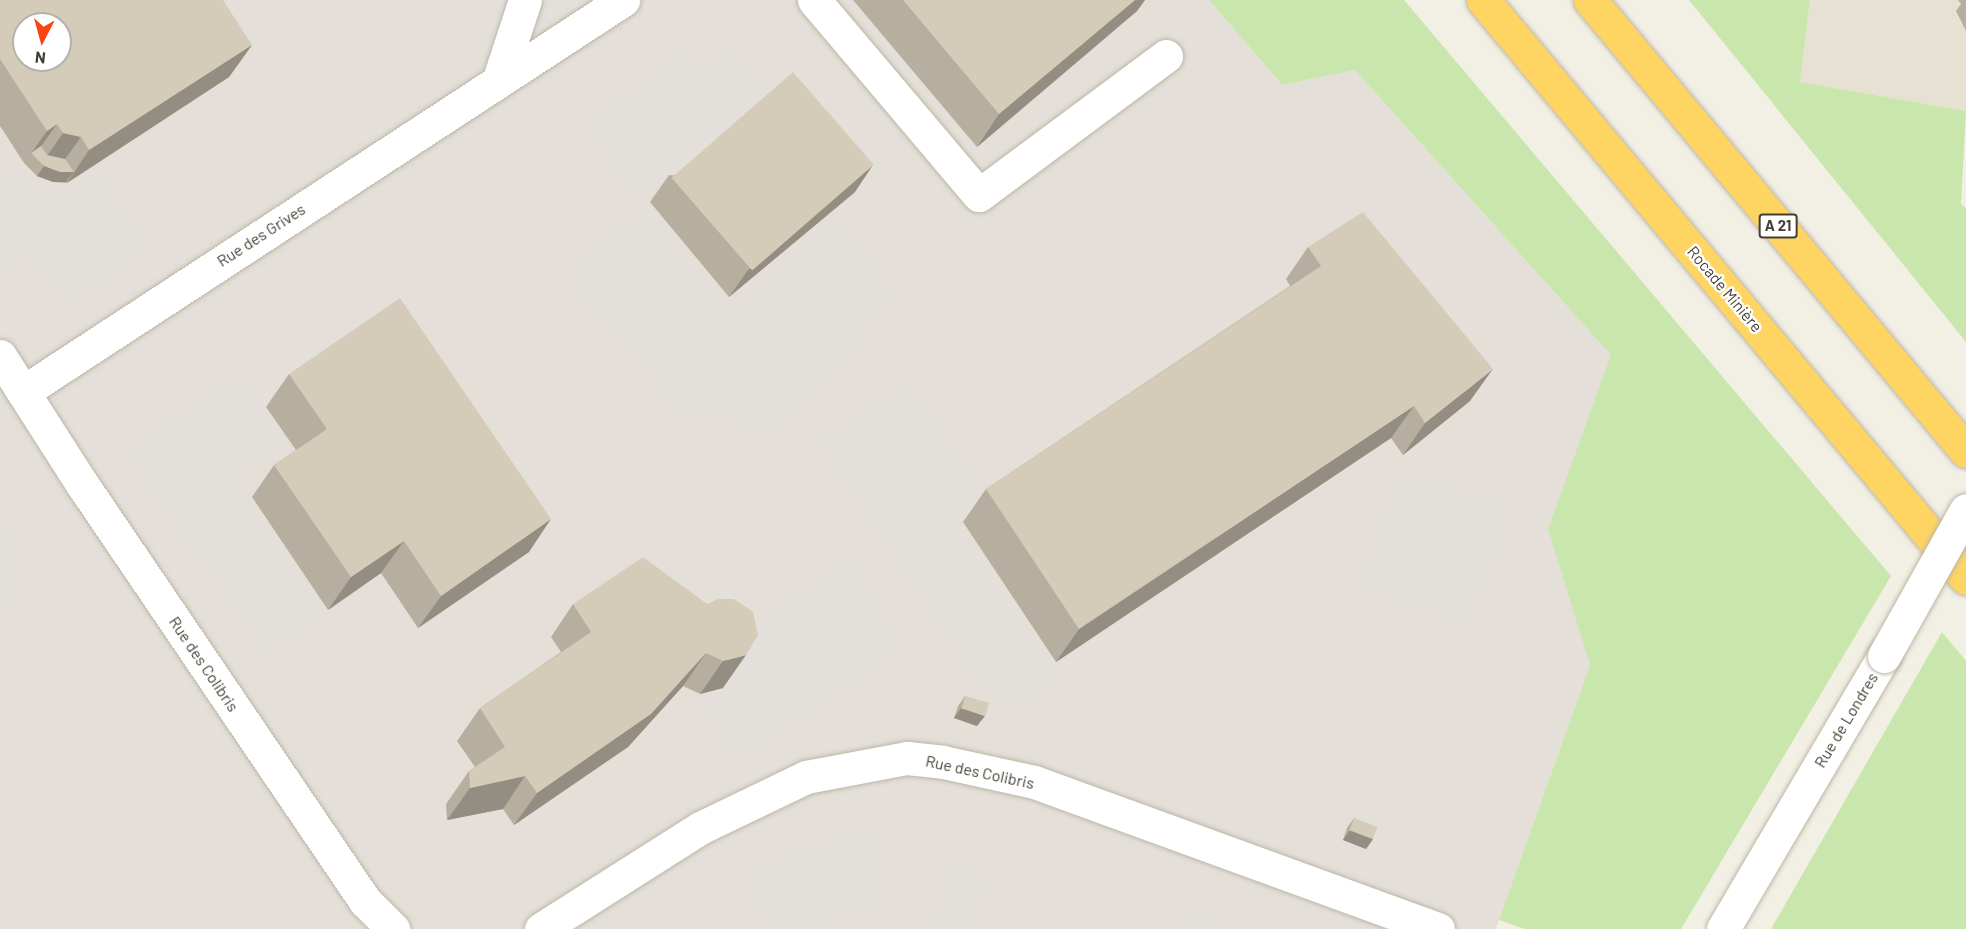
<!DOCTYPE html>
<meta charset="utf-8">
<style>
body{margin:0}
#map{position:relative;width:1966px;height:929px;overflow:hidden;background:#f2efe4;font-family:Barlow,sans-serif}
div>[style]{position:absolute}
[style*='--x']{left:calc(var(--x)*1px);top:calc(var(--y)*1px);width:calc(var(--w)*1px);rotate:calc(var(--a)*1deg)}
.residential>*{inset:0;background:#e6e1d2}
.industrial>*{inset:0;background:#e4e0d9}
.green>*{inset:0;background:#c9e7ac}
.parking>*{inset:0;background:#e3e0dc;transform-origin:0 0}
.roads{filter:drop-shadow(0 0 2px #bdb7a7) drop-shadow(0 0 2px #bdb7a7)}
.minor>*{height:33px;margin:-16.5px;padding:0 16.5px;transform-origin:16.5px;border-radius:16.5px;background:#fff}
.highway>*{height:33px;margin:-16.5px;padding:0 16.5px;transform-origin:16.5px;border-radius:16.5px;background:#fed463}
.bridges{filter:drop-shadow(0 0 2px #bdb7a7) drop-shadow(0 0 2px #bdb7a7)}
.minor-bridge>*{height:33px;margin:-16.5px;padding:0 16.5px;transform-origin:16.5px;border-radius:16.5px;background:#fff}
.wall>*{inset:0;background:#b6af9f}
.shaded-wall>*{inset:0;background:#948e82}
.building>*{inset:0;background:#d4cbb9;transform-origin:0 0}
span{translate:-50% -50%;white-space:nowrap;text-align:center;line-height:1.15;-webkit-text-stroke:5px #fff;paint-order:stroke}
.shield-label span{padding:2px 4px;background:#fff;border:2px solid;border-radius:4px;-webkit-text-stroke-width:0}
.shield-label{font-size:15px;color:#443f34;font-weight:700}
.street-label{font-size:16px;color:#443f34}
.north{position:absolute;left:12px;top:12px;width:60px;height:60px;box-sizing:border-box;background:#fff;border:2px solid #b4b2ae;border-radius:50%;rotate:186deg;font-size:16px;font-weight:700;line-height:24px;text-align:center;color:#443f34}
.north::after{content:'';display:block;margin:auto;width:21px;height:27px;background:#fb4412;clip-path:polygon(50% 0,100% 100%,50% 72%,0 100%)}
</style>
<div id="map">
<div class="residential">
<i style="clip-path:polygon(1810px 0,1966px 0,1966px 111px,1800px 82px)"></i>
</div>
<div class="industrial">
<i style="clip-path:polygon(evenodd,0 0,1209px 0,1282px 85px,1355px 70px,1675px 426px,1496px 929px,0 929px,0 0,24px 24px,60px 24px,60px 60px,24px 60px,24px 24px)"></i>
</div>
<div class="green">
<i style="clip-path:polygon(1209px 0,1404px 0,1891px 576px,1681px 929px,1525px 929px,1499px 920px,1590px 665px,1548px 529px,1611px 355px,1355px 70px,1282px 85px)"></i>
<i style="clip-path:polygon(1689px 0,1810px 0,1800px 82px,1966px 111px,1961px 204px,1966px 208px,1966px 342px)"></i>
<i style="clip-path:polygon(1942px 632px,1966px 661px,1966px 929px,1771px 929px)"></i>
</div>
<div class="parking">
<i style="clip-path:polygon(500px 0,582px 0,478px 71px)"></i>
<i style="clip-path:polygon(682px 51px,705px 78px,733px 53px,766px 92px,645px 196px,589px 131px)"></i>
<i style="clip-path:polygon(19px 169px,28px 183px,55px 193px,65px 193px,96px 173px,145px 250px,67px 298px,33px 246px,6px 263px,0 253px,0 180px)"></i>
<i style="clip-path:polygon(647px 211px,731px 313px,836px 226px,893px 293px,844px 334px,858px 351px,752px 438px,721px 401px,694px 422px,570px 274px)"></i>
<i style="clip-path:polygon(239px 377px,283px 441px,230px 478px,322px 611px,267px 649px,131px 451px)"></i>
<i style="clip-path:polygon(908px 385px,983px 498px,954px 517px,1059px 674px,1004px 711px,823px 442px)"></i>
<i style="left:1404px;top:473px;width:110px;height:118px;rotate:21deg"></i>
<i style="clip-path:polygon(0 528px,17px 553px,3px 563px,24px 594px,0 610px)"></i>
<i style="clip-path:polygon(852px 562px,896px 649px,739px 754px,707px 707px,737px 683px,743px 651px,740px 633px)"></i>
<i style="clip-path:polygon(880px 836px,883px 903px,852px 908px,796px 929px,773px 929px,751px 875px,819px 847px)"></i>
<i style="left:948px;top:872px;width:34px;height:58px;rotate:12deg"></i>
<i style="clip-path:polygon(1186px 915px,1226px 929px,1181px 929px)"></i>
</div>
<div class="roads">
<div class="minor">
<i style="--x:814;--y:0;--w:255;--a:49.8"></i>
<i style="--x:979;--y:195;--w:233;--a:-36.6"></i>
<i style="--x:499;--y:79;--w:83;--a:-71.8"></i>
<i style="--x:0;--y:356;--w:152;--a:57.4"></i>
<i style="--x:82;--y:484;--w:504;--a:55.84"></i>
<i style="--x:365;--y:901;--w:40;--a:45"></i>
<i style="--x:23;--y:392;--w:717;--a:-33.16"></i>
<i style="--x:541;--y:929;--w:188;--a:-32.4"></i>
<i style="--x:700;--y:828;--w:118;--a:-25.7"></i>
<i style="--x:806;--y:777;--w:103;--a:-10.7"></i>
<i style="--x:907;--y:758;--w:36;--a:6"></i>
<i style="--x:943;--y:762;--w:93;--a:12.4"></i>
<i style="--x:1034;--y:782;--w:430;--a:20"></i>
<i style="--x:1723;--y:929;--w:317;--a:-59.5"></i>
</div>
<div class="highway">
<i style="--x:1483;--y:0;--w:753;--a:50.12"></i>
<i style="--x:1590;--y:0;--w:587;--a:50.18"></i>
</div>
</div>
<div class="bridges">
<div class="minor-bridge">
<i style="--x:1884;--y:656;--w:167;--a:-60.7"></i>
</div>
</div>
<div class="wall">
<i style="clip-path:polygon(0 0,252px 45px,229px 77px,67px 183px,53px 182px,37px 176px,24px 163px,0 126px)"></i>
<i style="clip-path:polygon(853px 0,1145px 0,1137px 11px,977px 147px)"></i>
<i style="clip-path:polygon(1958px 0,1966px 0,1966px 31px,1956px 11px,1961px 4px)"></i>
<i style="clip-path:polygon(669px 175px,855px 192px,729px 297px,650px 202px)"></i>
<i style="clip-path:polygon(1308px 247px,1470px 401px,1403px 455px,1391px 438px,1056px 662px,963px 522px,986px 489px,1290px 286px,1286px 279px)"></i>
<i style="clip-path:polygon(289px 374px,529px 552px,418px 628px,381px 573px,328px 610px,252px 497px,274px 465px,296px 450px,266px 407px)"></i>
<i style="clip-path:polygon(734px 599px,723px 688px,700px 694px,683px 686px,628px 747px,514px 825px,503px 809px,447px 820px,446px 804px,469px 771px,475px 767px,457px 741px,480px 708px,561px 652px,551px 637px,573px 604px,707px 604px)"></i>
<i style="clip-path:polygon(965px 696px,977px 726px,954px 718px,958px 706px)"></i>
<i style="clip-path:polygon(1354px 818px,1373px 839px,1366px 849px,1343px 840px,1347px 828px)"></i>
</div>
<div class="shaded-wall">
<i style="clip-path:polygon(1135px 0,1145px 0,1137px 11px,977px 147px,999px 114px)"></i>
<i style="clip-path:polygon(252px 45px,229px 77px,67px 183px,89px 150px)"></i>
<i style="clip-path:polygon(57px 124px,34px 156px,31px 153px,24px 163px,47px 131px)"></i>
<i style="clip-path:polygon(63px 133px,81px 137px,58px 169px,74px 172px,66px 182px,53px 182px,37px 176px,44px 166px,42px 163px)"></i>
<i style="clip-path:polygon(873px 165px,855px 192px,729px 297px,748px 270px)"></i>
<i style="clip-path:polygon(1493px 369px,1470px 401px,1403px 455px,1425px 423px)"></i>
<i style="clip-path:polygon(1414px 406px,1391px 438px,1056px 662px,1079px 629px)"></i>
<i style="clip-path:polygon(551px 519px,529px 552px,418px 628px,441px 596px)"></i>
<i style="clip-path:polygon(404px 541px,381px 573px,328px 610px,351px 577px)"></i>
<i style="clip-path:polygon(706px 653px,683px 686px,628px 747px,514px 825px,537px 793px)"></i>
<i style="clip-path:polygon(746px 655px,723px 688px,700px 694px,723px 661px)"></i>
<i style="clip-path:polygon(961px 708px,985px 716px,977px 726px,954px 718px)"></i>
<i style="clip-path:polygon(525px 776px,503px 809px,447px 820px,470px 788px)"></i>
<i style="clip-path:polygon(1350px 830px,1373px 839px,1366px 849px,1343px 840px)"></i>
</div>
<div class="building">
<i style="clip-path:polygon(evenodd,0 0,223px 0,252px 45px,89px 150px,81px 137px,63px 133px,57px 124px,47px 131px,0 59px,0 0,24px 24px,60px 24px,60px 60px,24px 60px,24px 24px)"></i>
<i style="clip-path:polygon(903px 0,1135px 0,999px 114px)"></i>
<i style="left:793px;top:72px;width:123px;height:161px;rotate:49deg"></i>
<i style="clip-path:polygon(41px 146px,47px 155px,65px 159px,74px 172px,60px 172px,44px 166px,31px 153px)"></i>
<i style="clip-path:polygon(1363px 212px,1493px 369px,1425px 423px,1414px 406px,1079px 629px,986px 489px,1321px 266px,1308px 247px)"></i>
<i style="clip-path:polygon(400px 298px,551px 519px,441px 596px,404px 541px,351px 577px,274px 465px,327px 429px,289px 374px)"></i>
<i style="clip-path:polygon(643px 557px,707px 604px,718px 599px,734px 599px,753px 612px,758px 635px,746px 655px,723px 661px,706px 653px,651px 714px,537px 793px,525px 776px,470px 788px,469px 771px,505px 747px,480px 708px,591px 632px,573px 604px)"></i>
<i style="left:965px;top:696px;width:25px;height:13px;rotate:16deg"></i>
<i style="left:1354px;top:818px;width:25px;height:13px;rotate:21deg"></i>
</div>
<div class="shield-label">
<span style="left:1778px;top:226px">A 21</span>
</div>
<div class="street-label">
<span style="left:261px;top:235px;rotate:-33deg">Rue des Grives</span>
<span style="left:1725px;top:289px;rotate:50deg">Rocade Minière</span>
<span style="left:204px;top:664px;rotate:56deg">Rue des Colibris</span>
<span style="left:1846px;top:720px;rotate:-59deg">Rue de Londres</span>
<span style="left:980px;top:772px;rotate:12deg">Rue des Colibris</span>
</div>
<div class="north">N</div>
</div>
